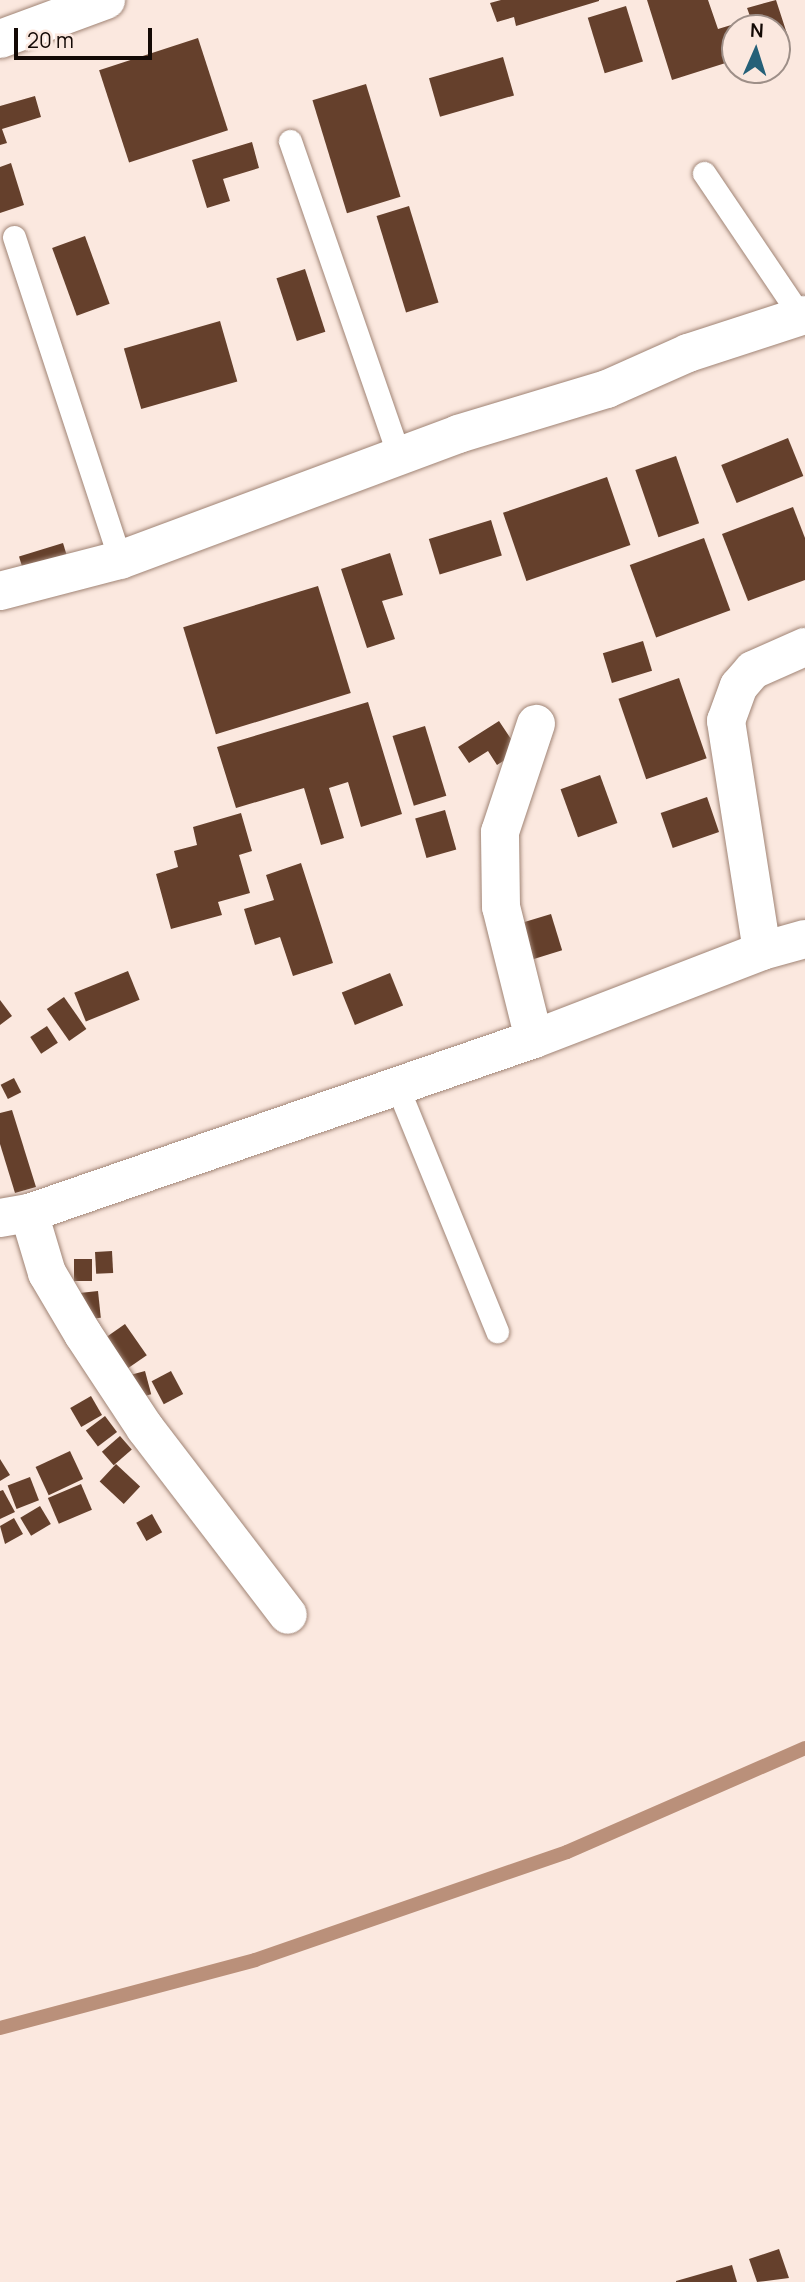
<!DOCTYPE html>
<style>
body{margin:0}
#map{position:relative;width:805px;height:2282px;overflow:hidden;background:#fbe8df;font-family:Manrope,sans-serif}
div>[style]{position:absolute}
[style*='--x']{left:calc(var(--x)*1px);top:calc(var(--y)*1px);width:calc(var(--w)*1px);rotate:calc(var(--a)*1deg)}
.stream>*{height:14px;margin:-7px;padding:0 7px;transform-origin:7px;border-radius:7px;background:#ba907a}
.building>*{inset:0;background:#65402c;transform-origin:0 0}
.roads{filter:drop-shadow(0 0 2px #a08475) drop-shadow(0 0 2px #a08475)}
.service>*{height:23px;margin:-11.5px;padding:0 11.5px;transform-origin:11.5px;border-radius:11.5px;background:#fff}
.minor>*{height:38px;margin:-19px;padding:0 19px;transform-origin:19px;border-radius:19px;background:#fff}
span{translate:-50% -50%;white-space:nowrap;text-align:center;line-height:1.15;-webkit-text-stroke:7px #fbe8df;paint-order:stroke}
.north{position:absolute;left:721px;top:14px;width:70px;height:70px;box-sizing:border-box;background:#fbe8df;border:2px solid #9e8f88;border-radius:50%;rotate:3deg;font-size:19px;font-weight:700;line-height:28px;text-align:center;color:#130905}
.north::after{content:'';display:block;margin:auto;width:24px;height:32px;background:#256078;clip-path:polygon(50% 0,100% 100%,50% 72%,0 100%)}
.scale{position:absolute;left:14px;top:28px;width:138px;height:32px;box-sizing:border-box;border:4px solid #130905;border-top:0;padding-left:9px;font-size:21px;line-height:24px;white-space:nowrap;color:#130905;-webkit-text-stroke:5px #fbe8df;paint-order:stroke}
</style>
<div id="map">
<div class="stream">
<i style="--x:0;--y:2028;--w:264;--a:-14.9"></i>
<i style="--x:255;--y:1960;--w:330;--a:-19.1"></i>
<i style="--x:567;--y:1852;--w:260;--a:-23.6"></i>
</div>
<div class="building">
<i style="clip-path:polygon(501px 0,599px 0,599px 1px,516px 26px,514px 17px,497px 22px,490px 3px)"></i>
<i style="clip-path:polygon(647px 0,708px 0,718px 29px,751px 19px,747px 8px,776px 0,790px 43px,777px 47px,777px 28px,735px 28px,735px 60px,672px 80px)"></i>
<i style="left:626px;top:6px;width:58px;height:40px;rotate:73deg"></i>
<i style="left:198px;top:38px;width:97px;height:104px;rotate:72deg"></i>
<i style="left:503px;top:57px;width:40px;height:77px;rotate:74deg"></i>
<i style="left:366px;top:84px;width:118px;height:56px;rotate:73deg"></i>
<i style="clip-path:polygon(35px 96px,41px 117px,2px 129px,7px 143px,0 145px,0 106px)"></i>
<i style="clip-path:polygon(252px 142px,259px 168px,223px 179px,230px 201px,207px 208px,192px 160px)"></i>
<i style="clip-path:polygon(11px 163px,24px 205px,0 213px,0 167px)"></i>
<i style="left:409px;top:206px;width:101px;height:34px;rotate:73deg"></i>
<i style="left:85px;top:236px;width:72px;height:35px;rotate:70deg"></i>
<i style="left:305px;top:269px;width:66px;height:30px;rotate:72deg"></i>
<i style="left:220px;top:321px;width:63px;height:100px;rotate:74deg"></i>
<i style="left:788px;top:438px;width:41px;height:72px;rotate:68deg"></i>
<i style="left:676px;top:456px;width:71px;height:43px;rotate:71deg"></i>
<i style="left:607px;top:477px;width:72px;height:110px;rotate:71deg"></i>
<i style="clip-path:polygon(793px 507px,805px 538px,805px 580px,748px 601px,722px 534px)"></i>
<i style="left:491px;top:520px;width:37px;height:65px;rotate:73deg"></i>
<i style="left:704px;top:538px;width:77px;height:79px;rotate:70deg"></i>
<i style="left:63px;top:543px;width:28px;height:46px;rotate:73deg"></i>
<i style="clip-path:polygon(390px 553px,403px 595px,382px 601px,395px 639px,367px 648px,341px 569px)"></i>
<i style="left:318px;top:586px;width:112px;height:141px;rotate:73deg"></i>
<i style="left:643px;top:641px;width:31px;height:42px;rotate:73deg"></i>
<i style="left:679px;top:678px;width:85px;height:64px;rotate:71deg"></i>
<i style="clip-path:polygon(368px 702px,402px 814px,361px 827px,348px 782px,329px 788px,344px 838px,321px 845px,304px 788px,236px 808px,217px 747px)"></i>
<i style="clip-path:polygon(499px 721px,519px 751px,497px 765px,488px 751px,469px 763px,458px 747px)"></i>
<i style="left:425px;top:726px;width:73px;height:34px;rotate:73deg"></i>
<i style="left:600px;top:775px;width:51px;height:42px;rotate:70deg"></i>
<i style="left:707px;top:797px;width:37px;height:49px;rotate:71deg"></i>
<i style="left:445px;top:810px;width:41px;height:31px;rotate:74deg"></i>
<i style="clip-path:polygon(241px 813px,252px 851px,239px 855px,250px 893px,218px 902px,222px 915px,171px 929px,156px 874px,178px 867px,174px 851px,197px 845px,193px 827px)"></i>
<i style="clip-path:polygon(301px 863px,333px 963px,293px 976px,280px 937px,255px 945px,244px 909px,274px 900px,266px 875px)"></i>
<i style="left:551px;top:914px;width:38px;height:32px;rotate:73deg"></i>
<i style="left:128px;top:971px;width:31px;height:58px;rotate:68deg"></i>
<i style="left:390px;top:973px;width:35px;height:52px;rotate:68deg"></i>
<i style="left:64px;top:997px;width:39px;height:21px;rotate:55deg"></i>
<i style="clip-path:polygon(0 1000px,12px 1016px,0 1025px)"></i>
<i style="left:47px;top:1026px;width:20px;height:20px;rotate:57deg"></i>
<i style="left:14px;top:1078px;width:16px;height:15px;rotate:63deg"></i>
<i style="clip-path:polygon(12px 1110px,36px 1187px,15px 1193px,0 1144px,0 1113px)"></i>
<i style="left:112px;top:1251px;width:22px;height:17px;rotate:87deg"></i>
<i style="left:92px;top:1259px;width:22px;height:18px;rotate:90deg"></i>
<i style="left:98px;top:1291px;width:27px;height:23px;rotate:84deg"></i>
<i style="left:125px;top:1324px;width:38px;height:27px;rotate:55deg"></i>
<i style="left:145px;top:1371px;width:24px;height:22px;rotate:75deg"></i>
<i style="left:171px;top:1371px;width:26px;height:22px;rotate:62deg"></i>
<i style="left:91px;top:1396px;width:22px;height:24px;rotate:60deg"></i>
<i style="left:105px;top:1416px;width:20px;height:24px;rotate:53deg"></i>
<i style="left:120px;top:1436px;width:18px;height:24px;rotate:49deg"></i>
<i style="left:70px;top:1451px;width:31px;height:38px;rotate:65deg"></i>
<i style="clip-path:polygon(0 1459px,10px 1475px,0 1481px)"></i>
<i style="left:116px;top:1464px;width:33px;height:24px;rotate:43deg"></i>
<i style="left:30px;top:1477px;width:25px;height:24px;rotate:69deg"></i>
<i style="left:81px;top:1484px;width:28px;height:36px;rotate:67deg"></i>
<i style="clip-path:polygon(3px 1490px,15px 1512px,0 1519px,0 1491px)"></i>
<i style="left:40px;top:1506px;width:21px;height:23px;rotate:59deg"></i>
<i style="left:152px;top:1514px;width:21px;height:18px;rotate:61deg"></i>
<i style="clip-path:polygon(14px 1518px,23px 1534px,5px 1544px,0 1526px)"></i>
<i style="clip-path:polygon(779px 2249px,789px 2278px,757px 2282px,749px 2259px)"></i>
<i style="clip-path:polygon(732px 2265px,737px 2282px,676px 2282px,676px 2281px)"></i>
</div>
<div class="roads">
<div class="service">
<i style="--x:290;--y:141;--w:336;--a:70.9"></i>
<i style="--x:704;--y:173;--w:174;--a:56"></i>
<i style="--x:14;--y:237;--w:340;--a:71.8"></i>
<i style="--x:397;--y:1086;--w:265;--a:67.8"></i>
</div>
<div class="minor">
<i style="--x:0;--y:39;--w:113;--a:-20.2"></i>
<i style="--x:0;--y:591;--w:124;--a:-14.5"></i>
<i style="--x:120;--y:560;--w:361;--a:-20.4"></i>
<i style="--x:458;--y:434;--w:156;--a:-16.8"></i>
<i style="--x:607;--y:389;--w:89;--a:-24"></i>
<i style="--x:688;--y:353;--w:123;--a:-18"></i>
<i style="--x:762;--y:951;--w:233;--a:-98.9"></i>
<i style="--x:726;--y:721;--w:37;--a:-70"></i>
<i style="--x:739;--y:686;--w:21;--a:-49"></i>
<i style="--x:753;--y:670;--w:57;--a:-23.9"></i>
<i style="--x:534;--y:1039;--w:136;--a:-104"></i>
<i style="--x:501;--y:907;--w:75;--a:-90.8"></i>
<i style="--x:500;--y:832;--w:114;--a:-71.6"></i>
<i style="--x:29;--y:1213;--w:63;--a:73.3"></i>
<i style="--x:47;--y:1273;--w:71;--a:59.5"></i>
<i style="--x:83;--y:1334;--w:113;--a:56.6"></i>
<i style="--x:145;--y:1428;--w:235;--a:52.6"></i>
<i style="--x:0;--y:1218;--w:29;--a:-10"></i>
<i style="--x:29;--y:1213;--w:534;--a:-19.01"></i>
<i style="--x:534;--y:1039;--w:244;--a:-21.1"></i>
<i style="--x:762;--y:951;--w:45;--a:-15.6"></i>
</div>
</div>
<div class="north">N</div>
<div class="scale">20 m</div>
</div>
